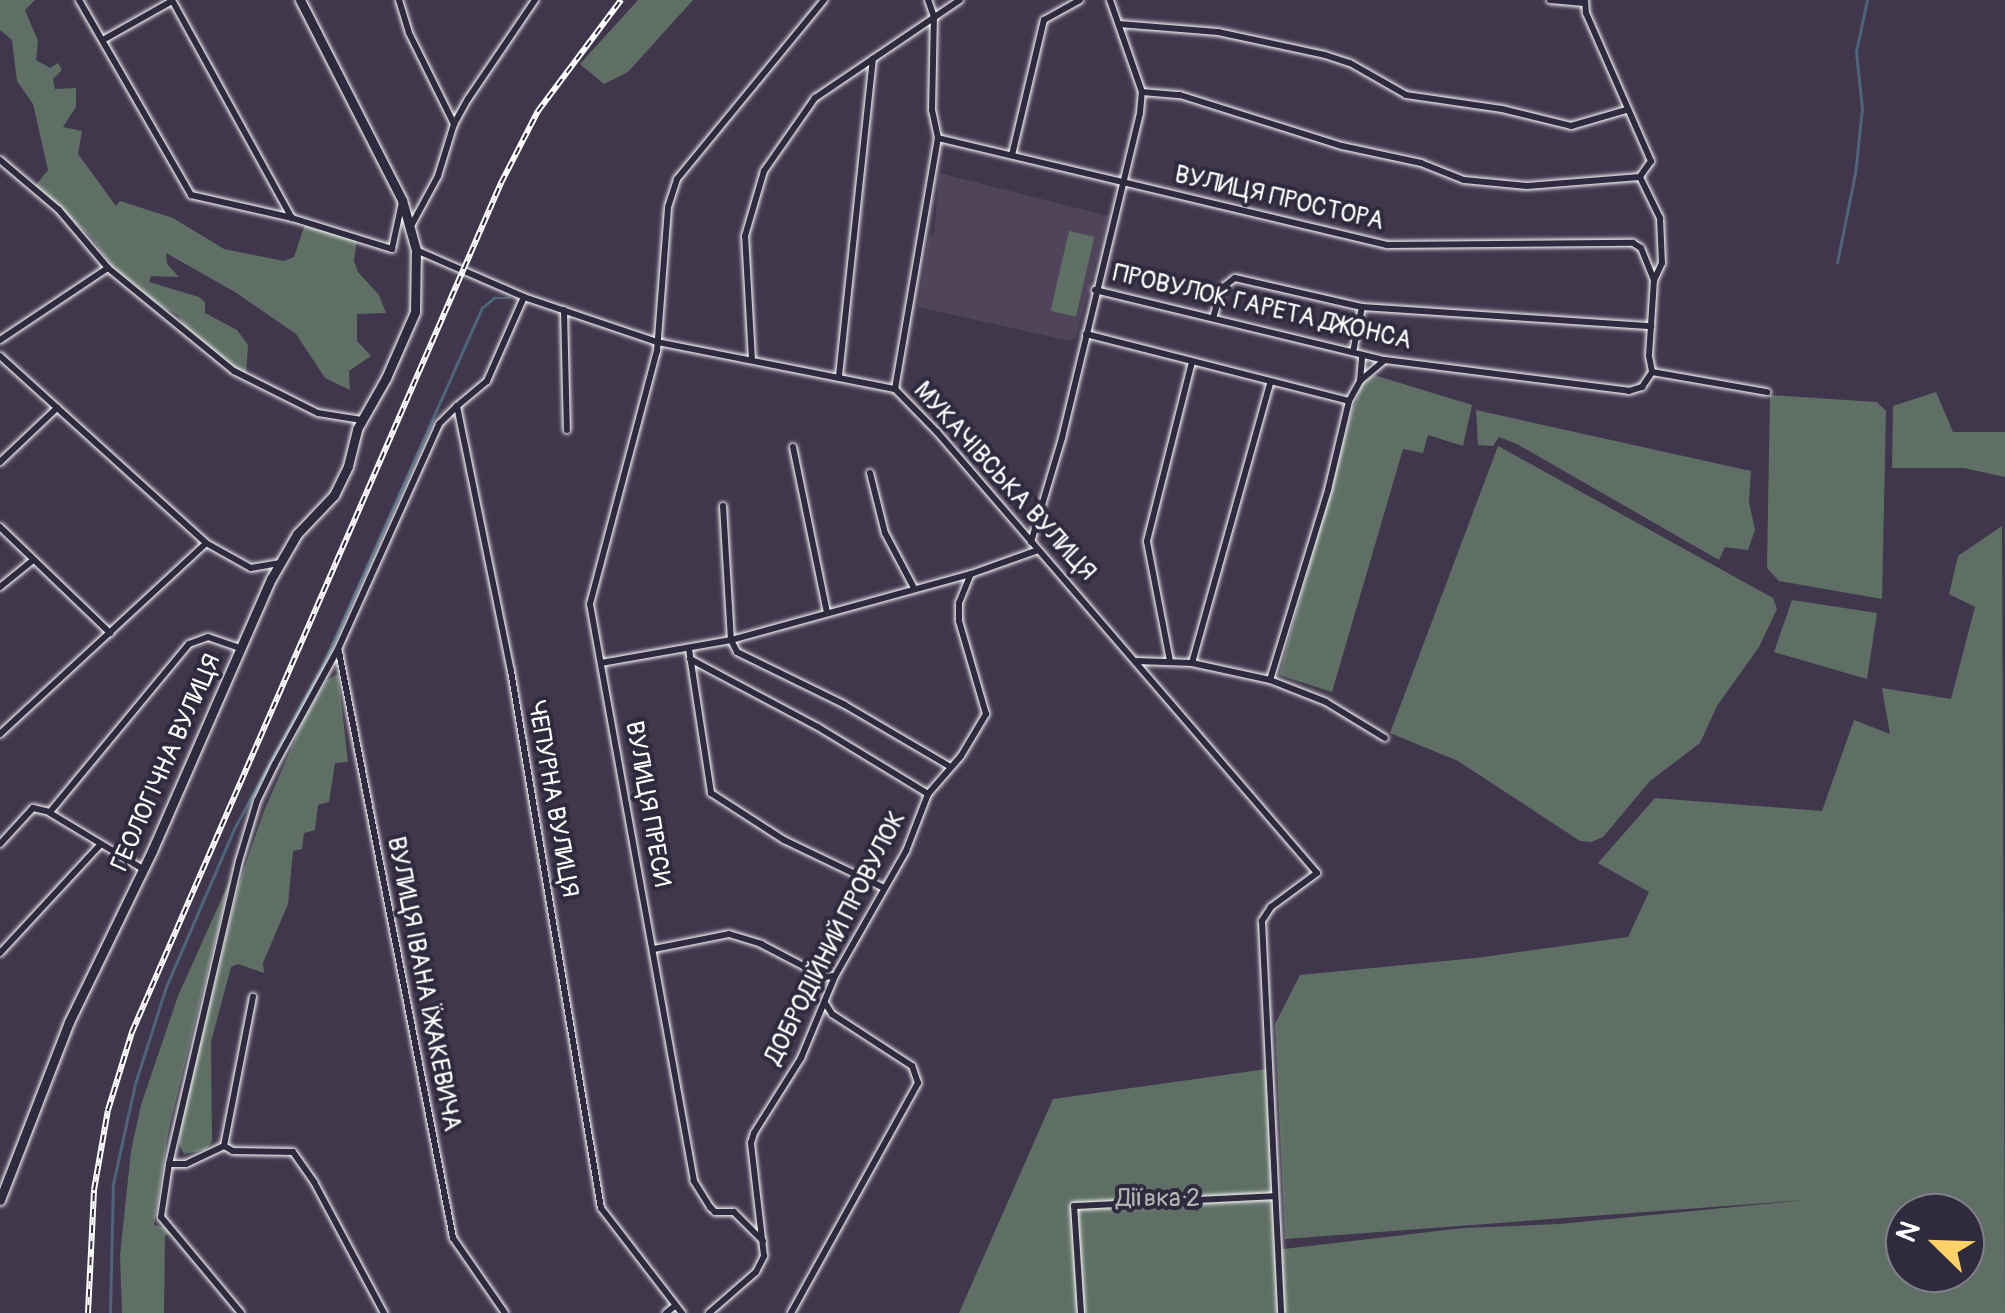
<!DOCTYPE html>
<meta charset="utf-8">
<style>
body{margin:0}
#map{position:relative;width:2005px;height:1313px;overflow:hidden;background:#40374c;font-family:Pangolin,sans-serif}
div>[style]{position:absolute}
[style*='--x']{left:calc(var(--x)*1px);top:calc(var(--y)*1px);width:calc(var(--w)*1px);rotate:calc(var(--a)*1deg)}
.built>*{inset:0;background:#50445a}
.green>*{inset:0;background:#5f6f66;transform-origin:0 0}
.stream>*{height:2.5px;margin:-1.25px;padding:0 1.25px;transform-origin:1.25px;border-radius:1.25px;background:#4e6479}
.roads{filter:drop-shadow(0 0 2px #fff) drop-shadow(0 0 2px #fff)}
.street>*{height:6px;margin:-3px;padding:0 3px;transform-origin:3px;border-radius:3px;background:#2f2a3d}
.secondary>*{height:9px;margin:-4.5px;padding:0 4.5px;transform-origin:4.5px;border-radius:4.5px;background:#2f2a3d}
.rail>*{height:6px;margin-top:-3px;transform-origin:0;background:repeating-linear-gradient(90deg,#2f2a3d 0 8px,#fff 0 16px);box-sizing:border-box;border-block:2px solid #fff}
span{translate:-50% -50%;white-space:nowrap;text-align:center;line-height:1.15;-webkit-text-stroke:8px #2f2a3d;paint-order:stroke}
.street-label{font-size:25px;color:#fff}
.park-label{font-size:25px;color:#afb7b2}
.north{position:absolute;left:1885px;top:1193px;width:100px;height:100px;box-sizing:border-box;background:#2f2a3d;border:2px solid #827f8b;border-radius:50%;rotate:293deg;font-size:28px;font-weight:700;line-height:40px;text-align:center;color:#fff}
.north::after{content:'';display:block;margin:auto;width:35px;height:45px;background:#ffd166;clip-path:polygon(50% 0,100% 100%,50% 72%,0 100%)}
</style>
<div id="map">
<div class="built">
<i style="clip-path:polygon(939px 173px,1108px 216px,1076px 337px,1070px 341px,918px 307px,929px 236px,934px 235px)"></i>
</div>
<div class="green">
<i style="clip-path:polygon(0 0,35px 0,25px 10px,38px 41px,36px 60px,50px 68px,58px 63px,62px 70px,53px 79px,55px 89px,76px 88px,76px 107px,63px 127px,82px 131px,78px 154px,116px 206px,120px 201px,173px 218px,224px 249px,284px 261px,294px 257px,305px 224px,357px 239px,354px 261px,358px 272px,379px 295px,386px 313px,357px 314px,357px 341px,371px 356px,349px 371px,350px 390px,325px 378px,296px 334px,235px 292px,166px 253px,167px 264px,179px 277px,151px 276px,149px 282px,199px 297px,205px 302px,205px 313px,237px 330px,248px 345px,246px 376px,235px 370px,184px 326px,178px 315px,153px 301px,113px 268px,92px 238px,35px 186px,48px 170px,33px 104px,17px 81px,12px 40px,0 30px)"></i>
<i style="clip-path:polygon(638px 0,693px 0,628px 72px,604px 84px,580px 64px)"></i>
<i style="left:1069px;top:231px;width:26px;height:82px;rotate:13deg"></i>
<i style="clip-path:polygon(1374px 375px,1472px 405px,1463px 446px,1428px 435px,1423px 453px,1403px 449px,1332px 692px,1279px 675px,1350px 416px,1362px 384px)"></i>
<i style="clip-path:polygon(1936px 392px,1953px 432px,2005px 432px,2005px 477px,1964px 468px,1892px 468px,1893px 406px)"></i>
<i style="clip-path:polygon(1770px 395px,1877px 402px,1886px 411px,1882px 599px,1779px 581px,1767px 568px)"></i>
<i style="clip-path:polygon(1476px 410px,1751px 471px,1749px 502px,1755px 530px,1748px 550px,1725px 547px,1719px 560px,1517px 444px,1499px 437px,1493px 446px,1478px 445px)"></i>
<i style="clip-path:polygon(1498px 446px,1773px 598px,1777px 609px,1759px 647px,1717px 706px,1700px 743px,1650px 781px,1603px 837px,1591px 842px,1580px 841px,1458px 761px,1390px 733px)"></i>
<i style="clip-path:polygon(evenodd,2002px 526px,2005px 1313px,959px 1313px,1053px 1099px,1267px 1069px,1275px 1250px,1463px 1228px,1559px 1224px,1806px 1200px,1285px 1239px,1275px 1024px,1300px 975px,1476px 958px,1628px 937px,1649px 892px,1598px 863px,1655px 798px,1822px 811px,1854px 720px,1890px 734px,1882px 688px,1951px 699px,1975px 607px,1949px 594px,1958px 556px,2002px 526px,1905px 1213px,1965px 1213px,1965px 1273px,1905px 1273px,1905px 1213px)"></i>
<i style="clip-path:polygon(1792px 600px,1877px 613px,1867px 679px,1774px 652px)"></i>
<i style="clip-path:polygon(338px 674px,348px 762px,335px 763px,329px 802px,318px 805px,315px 830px,304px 833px,302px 849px,293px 851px,288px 904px,263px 963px,264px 973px,238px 964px,231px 967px,211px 1042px,212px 1141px,206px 1150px,184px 1154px,179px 1144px,182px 1120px,238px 887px,264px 811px,305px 717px,327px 680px)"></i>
<i style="clip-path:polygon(230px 880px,169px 1128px,154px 1225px,166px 1227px,171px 1234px,165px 1235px,164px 1313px,122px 1313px,120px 1255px,131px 1151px,141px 1105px,178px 996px)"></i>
</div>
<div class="stream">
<i style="--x:1837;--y:263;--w:91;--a:-78.6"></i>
<i style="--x:1855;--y:174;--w:65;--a:-83.9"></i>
<i style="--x:1862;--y:109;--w:57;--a:-96"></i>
<i style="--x:1856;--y:52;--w:53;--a:-78.1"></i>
<i style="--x:110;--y:1313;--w:129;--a:-88.7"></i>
<i style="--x:113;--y:1184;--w:102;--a:-77.6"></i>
<i style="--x:135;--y:1084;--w:102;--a:-72.3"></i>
<i style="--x:166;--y:987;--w:174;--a:-66.7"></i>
<i style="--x:235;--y:827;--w:182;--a:-61.5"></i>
<i style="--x:322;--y:667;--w:393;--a:-66"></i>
<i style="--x:482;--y:308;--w:16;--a:-40"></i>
<i style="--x:494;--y:298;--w:15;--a:0"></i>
</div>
<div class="roads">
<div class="street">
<i style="--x:79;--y:0;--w:225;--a:60.1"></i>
<i style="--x:191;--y:195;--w:104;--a:12.8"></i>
<i style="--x:292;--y:218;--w:105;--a:17.2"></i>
<i style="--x:392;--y:249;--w:48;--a:-78"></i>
<i style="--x:172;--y:0;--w:249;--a:61.2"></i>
<i style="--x:399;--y:0;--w:34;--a:73"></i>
<i style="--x:409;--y:33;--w:102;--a:63.7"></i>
<i style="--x:1550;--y:0;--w:34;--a:5"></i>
<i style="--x:1585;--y:0;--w:13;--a:86"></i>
<i style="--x:1586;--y:13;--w:162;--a:66.3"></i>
<i style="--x:1651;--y:161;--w:19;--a:125"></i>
<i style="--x:1640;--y:177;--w:46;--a:64"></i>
<i style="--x:1660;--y:218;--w:45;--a:87.5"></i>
<i style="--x:1662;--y:263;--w:19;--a:115"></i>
<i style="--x:1654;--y:280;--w:76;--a:93.8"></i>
<i style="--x:1649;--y:356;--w:16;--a:79"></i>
<i style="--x:1119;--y:24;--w:99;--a:4.6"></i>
<i style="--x:1218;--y:32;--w:109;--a:12.1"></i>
<i style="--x:1325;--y:55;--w:26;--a:18"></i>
<i style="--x:1350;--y:63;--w:64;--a:29.7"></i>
<i style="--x:1406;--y:95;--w:97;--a:8.3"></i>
<i style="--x:1502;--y:109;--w:71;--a:13.8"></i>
<i style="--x:1571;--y:126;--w:57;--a:-16.2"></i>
<i style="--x:103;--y:40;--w:79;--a:-29.5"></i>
<i style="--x:1142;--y:92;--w:38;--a:5"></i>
<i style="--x:1180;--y:95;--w:170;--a:17.5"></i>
<i style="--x:1342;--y:146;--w:81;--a:12.1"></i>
<i style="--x:1421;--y:163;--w:46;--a:21.6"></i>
<i style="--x:1464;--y:180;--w:63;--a:5.4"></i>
<i style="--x:1527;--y:186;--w:113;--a:-4.6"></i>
<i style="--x:938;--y:138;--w:462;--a:13.4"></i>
<i style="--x:1387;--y:245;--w:246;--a:-0.5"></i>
<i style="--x:1633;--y:243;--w:9;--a:32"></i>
<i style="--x:1641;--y:248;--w:35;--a:68"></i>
<i style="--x:1012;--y:155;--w:139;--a:-76.7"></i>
<i style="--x:1044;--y:20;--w:41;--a:-29.1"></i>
<i style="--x:0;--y:160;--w:77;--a:40.3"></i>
<i style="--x:59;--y:210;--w:76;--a:49.8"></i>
<i style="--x:108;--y:268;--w:163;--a:39.3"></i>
<i style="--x:234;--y:371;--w:94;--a:26.6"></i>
<i style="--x:318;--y:413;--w:44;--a:9.2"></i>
<i style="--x:411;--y:226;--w:57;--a:-61.6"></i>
<i style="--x:438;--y:176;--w:54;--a:-72.9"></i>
<i style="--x:454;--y:124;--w:29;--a:-61"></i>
<i style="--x:468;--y:99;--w:120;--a:-55.9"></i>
<i style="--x:416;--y:250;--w:118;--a:23.5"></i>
<i style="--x:524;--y:297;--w:140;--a:18.7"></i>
<i style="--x:657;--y:342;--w:243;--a:11.2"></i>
<i style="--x:895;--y:389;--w:60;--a:45.7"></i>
<i style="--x:937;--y:432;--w:582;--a:49.25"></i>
<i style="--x:1317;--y:873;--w:57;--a:143.5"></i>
<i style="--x:1271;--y:907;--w:17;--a:123"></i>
<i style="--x:1262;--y:921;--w:392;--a:87.2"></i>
<i style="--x:1095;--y:290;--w:298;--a:13.6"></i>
<i style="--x:1385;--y:360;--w:246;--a:7.2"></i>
<i style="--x:1629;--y:391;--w:14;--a:-17"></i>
<i style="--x:1642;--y:387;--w:18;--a:-56"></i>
<i style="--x:524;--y:297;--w:92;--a:113.8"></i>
<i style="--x:487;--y:381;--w:39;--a:140"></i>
<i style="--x:457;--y:406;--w:270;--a:78.5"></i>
<i style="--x:511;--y:671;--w:544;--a:80.49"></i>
<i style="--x:601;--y:1208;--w:133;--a:52.4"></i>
<i style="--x:564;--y:310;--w:120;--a:88.6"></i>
<i style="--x:1213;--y:318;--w:31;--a:-73"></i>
<i style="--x:1222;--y:288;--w:16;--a:-38"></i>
<i style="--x:1235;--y:278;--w:130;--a:12.9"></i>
<i style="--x:1362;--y:307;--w:290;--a:3.8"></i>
<i style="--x:1086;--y:334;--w:271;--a:14.3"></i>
<i style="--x:0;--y:340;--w:130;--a:-33.7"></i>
<i style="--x:1353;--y:352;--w:46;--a:-78.7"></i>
<i style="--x:0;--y:356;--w:278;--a:42.2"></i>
<i style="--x:206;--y:543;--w:51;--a:29.1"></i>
<i style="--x:251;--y:568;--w:28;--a:-10"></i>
<i style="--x:752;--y:360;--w:124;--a:-93.2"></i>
<i style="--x:745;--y:236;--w:68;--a:-73.7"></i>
<i style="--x:764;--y:171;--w:89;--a:-55.1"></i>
<i style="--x:815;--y:98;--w:175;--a:-34.1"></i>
<i style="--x:1652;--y:372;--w:117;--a:9.9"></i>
<i style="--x:839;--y:376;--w:319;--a:-83.9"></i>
<i style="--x:1361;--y:380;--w:31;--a:-40"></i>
<i style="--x:895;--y:389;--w:255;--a:-80.3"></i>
<i style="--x:938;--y:138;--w:29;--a:-102"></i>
<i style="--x:932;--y:110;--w:93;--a:-88.8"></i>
<i style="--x:934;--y:17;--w:18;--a:-109"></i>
<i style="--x:793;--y:447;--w:168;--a:78.4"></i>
<i style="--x:0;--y:462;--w:79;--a:-43.5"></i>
<i style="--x:870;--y:473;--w:62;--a:76"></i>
<i style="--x:885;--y:533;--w:62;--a:62.2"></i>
<i style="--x:723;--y:506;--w:134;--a:86.6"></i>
<i style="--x:731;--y:640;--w:13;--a:63"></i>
<i style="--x:737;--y:652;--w:120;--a:26.1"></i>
<i style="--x:845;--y:705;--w:121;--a:30.4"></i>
<i style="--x:0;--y:527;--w:153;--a:43.9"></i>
<i style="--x:1031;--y:542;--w:109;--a:-73.4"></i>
<i style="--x:1062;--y:438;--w:334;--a:-76.5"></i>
<i style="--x:1140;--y:113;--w:21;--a:-85"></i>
<i style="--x:1142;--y:92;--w:97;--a:-109.2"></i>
<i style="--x:0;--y:587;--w:41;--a:-39.1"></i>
<i style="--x:689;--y:649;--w:146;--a:81.3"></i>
<i style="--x:711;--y:793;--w:87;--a:32.8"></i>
<i style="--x:784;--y:840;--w:111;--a:25.6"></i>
<i style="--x:339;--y:652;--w:597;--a:78.99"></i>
<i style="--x:453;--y:1238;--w:91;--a:55.3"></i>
<i style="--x:690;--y:659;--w:145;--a:28"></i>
<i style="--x:818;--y:727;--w:129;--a:31.3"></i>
<i style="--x:1137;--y:661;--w:55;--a:2.1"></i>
<i style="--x:1192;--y:663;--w:80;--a:12.3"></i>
<i style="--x:1270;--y:680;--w:60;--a:21.4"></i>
<i style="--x:1326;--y:702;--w:69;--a:31.4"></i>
<i style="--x:1170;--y:661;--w:122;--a:-100.9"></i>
<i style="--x:1147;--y:541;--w:185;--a:-75.9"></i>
<i style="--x:601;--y:663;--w:132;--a:-10"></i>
<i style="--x:731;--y:640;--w:249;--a:-15.4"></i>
<i style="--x:971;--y:574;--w:71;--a:-19.7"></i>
<i style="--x:1192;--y:663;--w:291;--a:-74.4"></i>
<i style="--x:1270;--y:680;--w:199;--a:-73"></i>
<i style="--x:1328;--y:490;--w:91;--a:-76.7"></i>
<i style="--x:1349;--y:401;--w:23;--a:-61"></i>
<i style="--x:1360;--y:381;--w:25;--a:-85"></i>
<i style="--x:0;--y:734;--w:281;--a:-42.8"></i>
<i style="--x:50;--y:813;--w:109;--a:31.1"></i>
<i style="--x:0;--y:844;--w:49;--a:-47.5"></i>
<i style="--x:33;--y:808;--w:17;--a:13"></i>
<i style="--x:50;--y:812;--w:218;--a:-50.4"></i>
<i style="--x:189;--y:644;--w:20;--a:-20"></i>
<i style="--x:208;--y:637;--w:34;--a:19"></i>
<i style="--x:654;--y:949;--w:76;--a:-11.3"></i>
<i style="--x:729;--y:934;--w:34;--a:17"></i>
<i style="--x:761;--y:944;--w:71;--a:27.6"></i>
<i style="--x:824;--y:977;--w:10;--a:-6"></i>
<i style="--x:0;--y:953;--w:147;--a:-47.2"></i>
<i style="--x:224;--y:1146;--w:152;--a:-79"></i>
<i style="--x:169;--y:1164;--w:17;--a:0"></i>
<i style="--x:186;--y:1164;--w:42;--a:-25.3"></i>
<i style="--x:224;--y:1146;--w:10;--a:29"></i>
<i style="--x:233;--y:1151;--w:60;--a:1"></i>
<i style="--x:293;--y:1152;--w:37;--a:55"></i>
<i style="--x:314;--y:1182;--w:149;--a:61.9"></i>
<i style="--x:763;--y:1241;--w:41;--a:-135"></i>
<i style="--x:734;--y:1212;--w:19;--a:180"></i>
<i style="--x:715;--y:1212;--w:7;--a:-135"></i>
<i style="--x:710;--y:1207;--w:31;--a:-122"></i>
<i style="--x:694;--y:1181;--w:586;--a:-100.22"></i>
<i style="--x:590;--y:604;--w:262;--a:-75.2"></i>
<i style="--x:657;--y:351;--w:144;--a:-85.6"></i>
<i style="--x:668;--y:207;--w:29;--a:-72"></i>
<i style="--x:677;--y:179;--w:232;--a:-50.6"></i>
<i style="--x:241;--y:1313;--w:125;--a:-129.8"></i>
<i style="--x:161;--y:1217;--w:54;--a:-81.4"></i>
<i style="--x:169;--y:1164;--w:311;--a:-77"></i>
<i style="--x:239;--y:861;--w:63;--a:-73.3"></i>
<i style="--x:257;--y:801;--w:41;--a:-64.1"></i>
<i style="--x:275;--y:764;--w:131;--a:-61.3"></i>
<i style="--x:338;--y:649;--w:247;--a:-65.8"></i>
<i style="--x:439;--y:424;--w:25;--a:-45"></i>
<i style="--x:666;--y:1313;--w:11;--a:-38"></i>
<i style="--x:709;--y:1313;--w:62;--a:-41.1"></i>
<i style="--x:756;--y:1272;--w:18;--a:-63"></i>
<i style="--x:764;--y:1256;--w:114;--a:-96.6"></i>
<i style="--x:751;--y:1143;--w:10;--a:-73"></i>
<i style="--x:754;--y:1133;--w:89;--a:-57.9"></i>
<i style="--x:801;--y:1058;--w:89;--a:-67.5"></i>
<i style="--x:835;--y:976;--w:144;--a:-60.4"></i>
<i style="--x:906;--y:851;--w:61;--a:-68.9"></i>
<i style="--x:928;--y:794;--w:50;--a:-49"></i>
<i style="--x:961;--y:756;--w:49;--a:-59.2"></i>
<i style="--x:986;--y:714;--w:97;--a:-106.2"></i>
<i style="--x:959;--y:621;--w:18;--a:-90"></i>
<i style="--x:959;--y:603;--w:31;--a:-68"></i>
<i style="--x:791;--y:1313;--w:263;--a:-61.1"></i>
<i style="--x:918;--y:1083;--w:18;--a:-109"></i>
<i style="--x:912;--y:1066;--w:95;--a:-147"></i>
<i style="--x:832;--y:1014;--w:13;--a:-122"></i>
<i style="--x:1081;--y:1313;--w:107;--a:-93.7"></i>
<i style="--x:1074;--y:1206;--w:201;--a:-2.8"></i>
</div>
<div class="secondary">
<i style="--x:0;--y:1200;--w:191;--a:-68.8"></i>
<i style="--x:69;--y:1022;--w:190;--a:-64.1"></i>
<i style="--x:152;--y:851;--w:297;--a:-66.4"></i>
<i style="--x:271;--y:579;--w:52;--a:-60"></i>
<i style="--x:297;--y:534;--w:54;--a:-46.5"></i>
<i style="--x:334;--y:495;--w:32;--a:-64"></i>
<i style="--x:348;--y:466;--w:38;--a:-76"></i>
<i style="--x:357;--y:429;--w:59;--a:-60.4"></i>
<i style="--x:386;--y:378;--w:72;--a:-66.3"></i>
<i style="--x:415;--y:312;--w:62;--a:-89.1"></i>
<i style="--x:416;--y:250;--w:52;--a:-105.6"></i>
<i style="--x:402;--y:200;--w:225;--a:-117"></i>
</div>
</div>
<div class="rail">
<i style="--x:88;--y:1313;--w:123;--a:-87.2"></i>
<i style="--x:94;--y:1190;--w:81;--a:-80.1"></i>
<i style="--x:108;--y:1110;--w:82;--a:-72.9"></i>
<i style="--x:132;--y:1032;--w:926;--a:-66.51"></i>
<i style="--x:501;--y:183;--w:81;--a:-62.8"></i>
<i style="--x:538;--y:111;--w:139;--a:-53.2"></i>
</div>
<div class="street-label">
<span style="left:1279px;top:199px;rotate:13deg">ВУЛИЦЯ ПРОСТОРА</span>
<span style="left:1262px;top:308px;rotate:13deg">ПРОВУЛОК ГАРЕТА ДЖОНСА</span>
<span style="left:1004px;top:482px;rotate:48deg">МУКАЧІВСЬКА ВУЛИЦЯ</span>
<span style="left:167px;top:763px;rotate:-66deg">ГЕОЛОГІЧНА ВУЛИЦЯ</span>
<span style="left:552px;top:799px;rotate:80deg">ЧЕПУРНА ВУЛИЦЯ</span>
<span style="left:647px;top:804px;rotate:80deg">ВУЛИЦЯ ПРЕСИ</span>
<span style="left:836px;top:938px;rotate:-63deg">ДОБРОДІЙНИЙ ПРОВУЛОК</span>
<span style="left:423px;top:984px;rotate:79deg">ВУЛИЦЯ ІВАНА ЇЖАКЕВИЧА</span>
</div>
<div class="park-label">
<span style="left:1158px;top:1199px">Діївка 2</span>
</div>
<div class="north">N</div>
</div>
